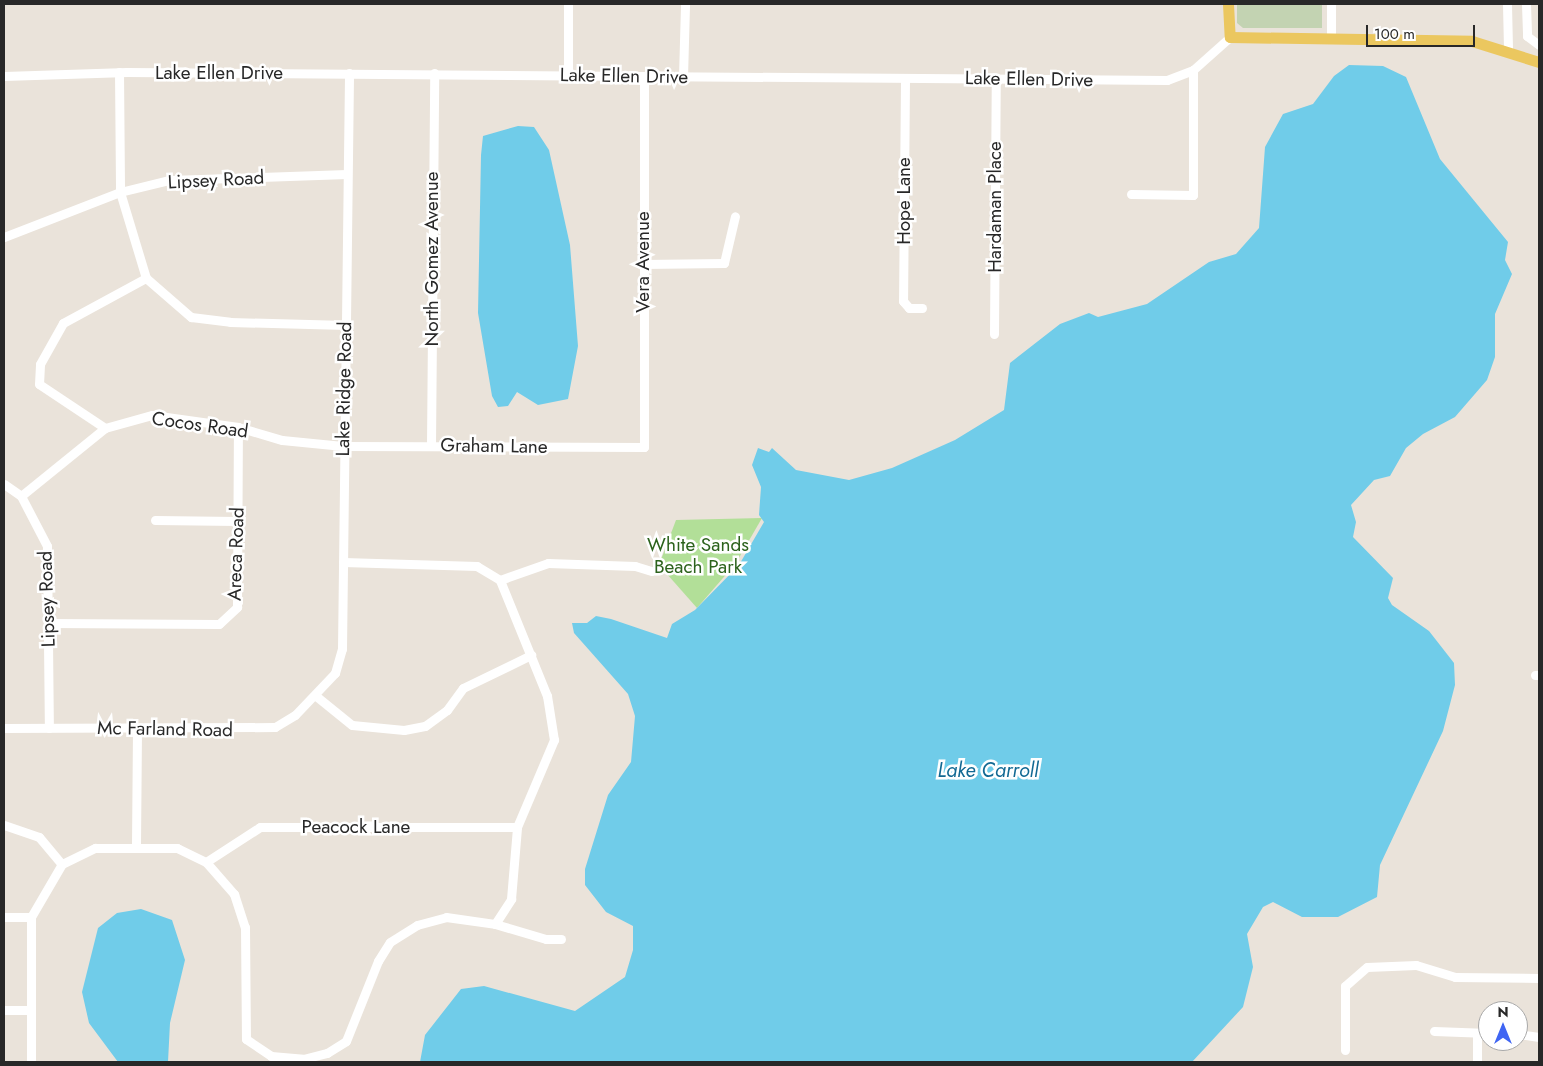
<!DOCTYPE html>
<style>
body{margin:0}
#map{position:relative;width:1543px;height:1066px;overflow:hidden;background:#eae3da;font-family:Jost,sans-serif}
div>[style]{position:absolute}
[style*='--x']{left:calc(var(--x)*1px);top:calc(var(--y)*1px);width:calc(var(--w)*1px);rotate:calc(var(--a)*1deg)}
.green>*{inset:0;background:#b2df98}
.cemetery>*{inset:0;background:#c3d3b2}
.water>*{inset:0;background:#70cce9}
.minor>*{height:9px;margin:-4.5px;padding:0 4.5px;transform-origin:4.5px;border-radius:4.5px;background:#fff}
.major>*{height:11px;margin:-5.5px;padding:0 5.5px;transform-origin:5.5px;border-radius:5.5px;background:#ebc75f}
span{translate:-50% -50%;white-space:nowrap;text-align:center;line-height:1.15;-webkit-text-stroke:5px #fff;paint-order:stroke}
.street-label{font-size:19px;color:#282828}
.park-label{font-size:19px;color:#2c621c}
.water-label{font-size:20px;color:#126993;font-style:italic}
.frame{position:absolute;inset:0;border:5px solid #282828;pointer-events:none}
.north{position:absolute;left:1478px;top:1001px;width:50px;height:50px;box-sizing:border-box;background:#fff;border:1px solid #a9a9a9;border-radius:50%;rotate:0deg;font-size:14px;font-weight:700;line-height:20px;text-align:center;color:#282828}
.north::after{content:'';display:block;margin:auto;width:18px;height:22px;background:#3f65f3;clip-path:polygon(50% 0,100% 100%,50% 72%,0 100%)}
.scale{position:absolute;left:1366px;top:25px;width:109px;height:22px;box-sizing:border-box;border:2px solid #282828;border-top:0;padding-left:6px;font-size:15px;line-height:18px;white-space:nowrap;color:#282828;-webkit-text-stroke:4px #fff;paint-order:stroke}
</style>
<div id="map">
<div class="green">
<i style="clip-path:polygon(762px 518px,736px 563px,697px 608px,659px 565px,676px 520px)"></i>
</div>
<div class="cemetery">
<i style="clip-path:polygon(1237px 4px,1322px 4px,1322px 28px,1243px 28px,1237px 23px)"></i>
</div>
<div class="water">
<i style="clip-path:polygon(1349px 65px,1383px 66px,1406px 77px,1440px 159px,1508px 242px,1505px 260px,1512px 274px,1495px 314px,1495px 357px,1487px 380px,1455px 417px,1423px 434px,1406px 448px,1390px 476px,1374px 480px,1351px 505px,1356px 522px,1353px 537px,1393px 578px,1388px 598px,1392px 605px,1429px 631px,1454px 663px,1455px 685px,1443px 731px,1380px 865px,1377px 897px,1338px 917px,1302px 917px,1273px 902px,1263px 907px,1247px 934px,1253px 967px,1243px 1007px,1192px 1062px,420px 1062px,425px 1035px,461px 989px,484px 986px,575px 1011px,625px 977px,633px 950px,633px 926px,606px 912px,585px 885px,585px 869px,608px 795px,631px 762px,635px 716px,628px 694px,574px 633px,572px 623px,587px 623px,596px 616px,611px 619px,667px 638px,672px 624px,695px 610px,739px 565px,764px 522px,759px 515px,761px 487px,752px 465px,758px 448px,769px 452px,772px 448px,796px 470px,849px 480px,892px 468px,955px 440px,1004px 410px,1010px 363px,1060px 324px,1089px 313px,1098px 317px,1147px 304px,1209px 262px,1236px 254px,1259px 228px,1265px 147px,1283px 114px,1313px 104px,1334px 76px)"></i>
<i style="clip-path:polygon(518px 126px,534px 127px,549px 150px,570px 245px,578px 346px,568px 399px,538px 405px,517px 392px,508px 406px,498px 407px,492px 396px,478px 313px,481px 155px,483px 136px)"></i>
<i style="clip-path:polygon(141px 909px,172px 920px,185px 960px,170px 1023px,168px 1062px,118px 1062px,89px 1023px,82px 992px,98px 928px,117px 913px)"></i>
</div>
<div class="minor">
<i style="--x:1507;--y:4;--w:45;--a:88.7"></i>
<i style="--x:1526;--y:4;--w:32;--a:88"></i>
<i style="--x:1527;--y:36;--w:15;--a:37"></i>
<i style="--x:1331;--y:38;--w:34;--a:-90"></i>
<i style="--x:119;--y:72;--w:120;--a:89.5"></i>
<i style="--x:120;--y:192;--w:90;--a:73.2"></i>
<i style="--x:146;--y:278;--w:60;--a:40.9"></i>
<i style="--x:191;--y:317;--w:39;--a:7"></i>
<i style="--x:230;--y:322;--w:116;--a:1.5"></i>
<i style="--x:568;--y:74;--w:70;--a:-90"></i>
<i style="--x:4;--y:76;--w:123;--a:-1.9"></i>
<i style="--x:127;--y:72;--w:1040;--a:0.44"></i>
<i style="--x:1167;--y:80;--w:28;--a:-21"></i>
<i style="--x:1193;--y:70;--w:50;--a:-41.7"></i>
<i style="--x:683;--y:77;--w:73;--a:-88.4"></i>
<i style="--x:905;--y:79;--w:222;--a:90.5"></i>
<i style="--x:903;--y:301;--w:9;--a:49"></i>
<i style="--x:909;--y:308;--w:13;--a:0"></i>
<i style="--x:1131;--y:194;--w:62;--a:0.9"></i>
<i style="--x:1193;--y:195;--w:125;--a:-90"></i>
<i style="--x:4;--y:237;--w:124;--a:-21.2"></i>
<i style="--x:120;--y:192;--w:50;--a:-13.8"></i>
<i style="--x:169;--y:180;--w:178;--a:-1.9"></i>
<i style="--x:643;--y:264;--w:81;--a:-0.7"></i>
<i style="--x:724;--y:263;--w:48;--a:-76.8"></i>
<i style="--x:994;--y:334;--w:255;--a:-89.6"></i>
<i style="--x:105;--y:428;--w:79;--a:-146.3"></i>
<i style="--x:39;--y:384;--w:20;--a:-87"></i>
<i style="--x:40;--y:364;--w:47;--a:-60.7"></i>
<i style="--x:63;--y:323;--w:94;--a:-28.5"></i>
<i style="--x:431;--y:445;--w:372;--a:-89.5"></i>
<i style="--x:4;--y:484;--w:21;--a:35"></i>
<i style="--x:21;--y:496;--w:56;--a:62.5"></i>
<i style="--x:47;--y:546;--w:182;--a:89.4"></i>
<i style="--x:21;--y:496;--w:108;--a:-39"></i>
<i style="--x:105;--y:428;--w:49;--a:-15.5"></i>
<i style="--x:152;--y:415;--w:87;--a:7.9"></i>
<i style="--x:238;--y:427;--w:46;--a:16.5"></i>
<i style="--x:282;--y:440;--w:61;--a:5.6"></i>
<i style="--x:343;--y:446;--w:301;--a:0.2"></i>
<i style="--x:644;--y:447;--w:371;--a:-90"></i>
<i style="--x:155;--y:520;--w:82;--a:0.7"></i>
<i style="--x:500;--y:580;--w:51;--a:-19.5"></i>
<i style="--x:548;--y:563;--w:87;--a:2"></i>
<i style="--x:635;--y:566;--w:17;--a:17"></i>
<i style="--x:49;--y:623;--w:170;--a:0.3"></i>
<i style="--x:219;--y:624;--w:25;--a:-43"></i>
<i style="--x:237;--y:607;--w:180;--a:-89.7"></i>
<i style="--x:1535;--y:675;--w:4;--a:0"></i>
<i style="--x:316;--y:696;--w:46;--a:38.9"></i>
<i style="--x:352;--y:725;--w:52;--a:5.5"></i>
<i style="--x:404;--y:730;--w:21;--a:-11"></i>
<i style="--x:425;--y:726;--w:27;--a:-36"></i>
<i style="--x:447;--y:710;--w:27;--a:-54"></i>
<i style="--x:463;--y:688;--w:76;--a:-25.9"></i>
<i style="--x:4;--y:728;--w:271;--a:-0.2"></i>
<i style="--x:275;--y:727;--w:23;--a:-31"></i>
<i style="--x:295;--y:715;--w:58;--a:-46.4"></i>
<i style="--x:335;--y:673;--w:25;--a:-74"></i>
<i style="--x:342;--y:649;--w:576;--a:-89.3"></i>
<i style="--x:4;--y:825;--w:37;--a:19"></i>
<i style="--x:39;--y:837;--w:35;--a:50"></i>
<i style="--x:136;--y:845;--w:117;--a:-89.5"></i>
<i style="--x:206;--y:862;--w:64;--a:-32.9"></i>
<i style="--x:260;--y:827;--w:257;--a:0"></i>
<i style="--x:4;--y:917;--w:27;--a:0"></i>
<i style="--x:495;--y:924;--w:53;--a:16.4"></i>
<i style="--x:546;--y:939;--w:15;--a:0"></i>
<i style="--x:4;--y:1010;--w:26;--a:0"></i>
<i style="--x:1434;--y:1031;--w:54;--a:2.1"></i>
<i style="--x:1518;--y:1034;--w:21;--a:8"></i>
<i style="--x:1477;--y:1035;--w:27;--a:90"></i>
<i style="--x:1345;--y:1050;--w:64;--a:-90"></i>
<i style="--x:1345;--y:986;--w:29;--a:-41"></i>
<i style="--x:1367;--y:967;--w:49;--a:-2.3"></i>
<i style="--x:1416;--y:965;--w:41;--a:17.1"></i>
<i style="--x:1455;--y:977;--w:84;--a:0.7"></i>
<i style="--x:31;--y:1062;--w:145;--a:-90"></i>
<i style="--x:31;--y:917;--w:61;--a:-59.7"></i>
<i style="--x:62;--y:864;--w:37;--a:-26"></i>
<i style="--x:95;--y:848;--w:82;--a:0"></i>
<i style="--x:177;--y:848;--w:32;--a:26"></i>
<i style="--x:206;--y:862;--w:43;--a:48.8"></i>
<i style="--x:234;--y:894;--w:35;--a:72"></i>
<i style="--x:245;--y:927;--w:112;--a:89.5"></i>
<i style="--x:246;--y:1039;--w:30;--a:34"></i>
<i style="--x:271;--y:1056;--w:32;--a:5"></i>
<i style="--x:303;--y:1059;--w:25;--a:-14"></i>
<i style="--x:327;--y:1053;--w:22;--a:-32"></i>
<i style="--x:346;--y:1041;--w:86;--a:-68.2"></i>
<i style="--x:378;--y:961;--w:22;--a:-58"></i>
<i style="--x:390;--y:942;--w:32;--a:-32"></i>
<i style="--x:417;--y:925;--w:30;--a:-15"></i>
<i style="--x:446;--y:917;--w:49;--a:8.1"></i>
<i style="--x:495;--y:924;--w:30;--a:-57"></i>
<i style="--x:511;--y:899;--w:72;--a:-85.2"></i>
<i style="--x:517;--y:827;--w:95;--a:-67"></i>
<i style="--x:554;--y:740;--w:45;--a:-99"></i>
<i style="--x:547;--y:696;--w:125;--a:-112.1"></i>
<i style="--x:500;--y:580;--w:27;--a:-149"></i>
<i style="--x:477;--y:566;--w:134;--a:-178.3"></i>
</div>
<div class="major">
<i style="--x:1228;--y:4;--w:33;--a:87"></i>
<i style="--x:1230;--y:37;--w:242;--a:0.9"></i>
<i style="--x:1472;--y:41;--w:70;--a:17.4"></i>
</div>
<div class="street-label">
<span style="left:219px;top:73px">Lake Ellen Drive</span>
<span style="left:624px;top:76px;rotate:1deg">Lake Ellen Drive</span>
<span style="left:1029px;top:79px;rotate:1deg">Lake Ellen Drive</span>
<span style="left:216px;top:180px;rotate:-3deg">Lipsey Road</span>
<span style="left:904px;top:201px;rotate:-90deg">Hope Lane</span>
<span style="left:995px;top:207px;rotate:-90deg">Hardaman Place</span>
<span style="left:432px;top:259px;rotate:-90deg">North Gomez Avenue</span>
<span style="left:643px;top:262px;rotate:-90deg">Vera Avenue</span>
<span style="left:344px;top:389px;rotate:-89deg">Lake Ridge Road</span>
<span style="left:200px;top:425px;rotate:8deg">Cocos Road</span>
<span style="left:494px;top:446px;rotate:1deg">Graham Lane</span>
<span style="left:236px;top:554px;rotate:-88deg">Areca Road</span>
<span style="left:47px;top:599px;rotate:-92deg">Lipsey Road</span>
<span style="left:165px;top:729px;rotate:1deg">Mc Farland Road</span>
<span style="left:356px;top:827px">Peacock Lane</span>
</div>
<div class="park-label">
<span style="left:698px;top:556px">White Sands<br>Beach Park</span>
</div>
<div class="water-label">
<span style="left:988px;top:770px">Lake Carroll</span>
</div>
<div class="frame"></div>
<div class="north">N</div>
<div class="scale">100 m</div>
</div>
